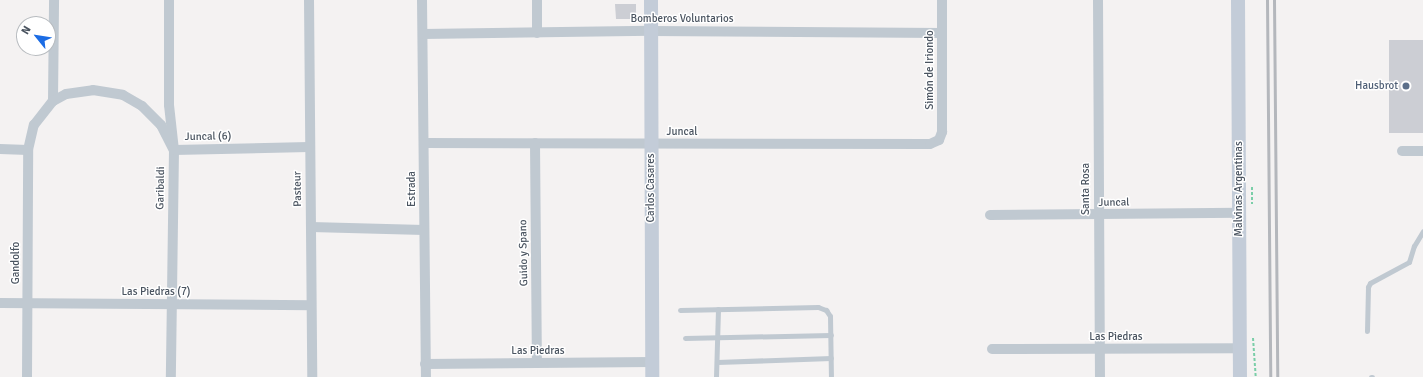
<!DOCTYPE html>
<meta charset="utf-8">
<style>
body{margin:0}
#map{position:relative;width:1423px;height:377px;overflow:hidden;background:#f4f2f2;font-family:Signika,sans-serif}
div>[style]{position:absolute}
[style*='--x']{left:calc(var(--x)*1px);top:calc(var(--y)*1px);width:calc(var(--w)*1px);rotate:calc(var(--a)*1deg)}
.building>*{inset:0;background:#ccced4;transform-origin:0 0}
.path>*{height:2px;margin-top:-1px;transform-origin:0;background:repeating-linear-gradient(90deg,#7acea8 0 3px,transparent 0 5px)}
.lane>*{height:5px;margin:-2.5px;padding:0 2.5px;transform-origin:2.5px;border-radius:2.5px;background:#c0c9d1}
.street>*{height:10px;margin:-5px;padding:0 5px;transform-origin:5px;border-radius:5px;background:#c0c9d1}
.secondary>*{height:14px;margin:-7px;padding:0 7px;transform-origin:7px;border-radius:7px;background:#c3ccd8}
.rail>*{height:3px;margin:-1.5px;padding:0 1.5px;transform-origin:1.5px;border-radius:1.5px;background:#b4b7bc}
.dots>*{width:11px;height:11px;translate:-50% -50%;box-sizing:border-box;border:2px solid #fff;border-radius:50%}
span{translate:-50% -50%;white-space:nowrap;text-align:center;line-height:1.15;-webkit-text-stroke:3px #fff;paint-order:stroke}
.street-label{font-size:11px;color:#4a5460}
.service-label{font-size:11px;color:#4e5e75}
.right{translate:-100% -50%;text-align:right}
.north{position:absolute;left:16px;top:16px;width:40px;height:40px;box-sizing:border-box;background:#fff;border:1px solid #b7bbbf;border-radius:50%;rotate:300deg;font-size:11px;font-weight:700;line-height:16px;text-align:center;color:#4a5460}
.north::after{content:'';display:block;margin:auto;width:14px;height:18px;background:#1c6ce4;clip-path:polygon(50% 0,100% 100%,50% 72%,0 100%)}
</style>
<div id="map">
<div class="building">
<i style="clip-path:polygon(615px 4px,636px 4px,636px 16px,631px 19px,616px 19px)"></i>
<i style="left:1389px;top:40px;width:34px;height:93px"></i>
</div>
<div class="path">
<i style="--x:1252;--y:187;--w:17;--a:90"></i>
<i style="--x:1253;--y:338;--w:39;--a:86"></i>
</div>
<div class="lane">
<i style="--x:680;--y:310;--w:138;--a:-1.2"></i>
<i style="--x:818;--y:307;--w:9;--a:21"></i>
<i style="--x:826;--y:310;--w:7;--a:56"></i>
<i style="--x:830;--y:316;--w:61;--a:89.1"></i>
<i style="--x:1367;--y:331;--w:44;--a:-88.7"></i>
<i style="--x:1368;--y:287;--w:4;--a:-63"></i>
<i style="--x:1370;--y:283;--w:44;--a:-28.3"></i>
<i style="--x:1409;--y:262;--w:17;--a:-73"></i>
<i style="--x:1414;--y:246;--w:17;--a:-59"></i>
<i style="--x:685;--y:338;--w:146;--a:-1.2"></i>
<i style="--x:717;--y:362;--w:114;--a:-2"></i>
<i style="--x:716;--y:377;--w:68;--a:-88.3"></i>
<i style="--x:1371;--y:377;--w:1;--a:0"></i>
</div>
<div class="street">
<i style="--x:169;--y:0;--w:105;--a:90"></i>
<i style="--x:169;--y:105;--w:45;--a:83.7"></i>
<i style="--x:174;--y:150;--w:227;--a:90.8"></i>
<i style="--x:309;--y:0;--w:377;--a:89.5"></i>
<i style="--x:422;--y:0;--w:377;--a:89.4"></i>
<i style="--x:537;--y:0;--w:33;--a:90"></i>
<i style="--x:1098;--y:0;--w:377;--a:89.7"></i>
<i style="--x:423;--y:34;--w:228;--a:-0.8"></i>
<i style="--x:651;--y:31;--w:291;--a:0.4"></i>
<i style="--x:53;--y:101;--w:101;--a:-89.4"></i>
<i style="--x:424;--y:143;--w:506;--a:0.11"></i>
<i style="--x:930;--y:144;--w:10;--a:-24"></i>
<i style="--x:939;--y:140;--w:9;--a:-69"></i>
<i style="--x:942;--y:132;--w:132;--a:-90"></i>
<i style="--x:535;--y:143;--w:220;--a:89.5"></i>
<i style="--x:0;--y:149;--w:28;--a:2"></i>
<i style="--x:28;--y:150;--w:26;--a:-77"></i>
<i style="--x:34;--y:125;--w:31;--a:-52"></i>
<i style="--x:53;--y:101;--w:15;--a:-28"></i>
<i style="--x:66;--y:94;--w:27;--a:-8"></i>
<i style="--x:93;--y:90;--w:30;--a:9"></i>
<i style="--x:123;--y:95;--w:22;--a:30"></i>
<i style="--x:142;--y:106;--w:27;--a:45"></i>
<i style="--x:161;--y:125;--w:28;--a:63"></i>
<i style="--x:174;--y:150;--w:135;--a:-1.3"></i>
<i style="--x:1402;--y:151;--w:21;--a:0"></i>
<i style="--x:990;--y:215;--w:249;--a:-0.5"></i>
<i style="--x:311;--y:227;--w:113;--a:1.5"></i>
<i style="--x:0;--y:303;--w:311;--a:0.4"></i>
<i style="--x:992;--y:349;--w:248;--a:-0.2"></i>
<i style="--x:425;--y:364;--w:227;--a:-0.5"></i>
<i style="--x:27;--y:377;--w:227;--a:-89.7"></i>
</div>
<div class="secondary">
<i style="--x:651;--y:0;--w:377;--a:89.8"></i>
<i style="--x:1238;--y:0;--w:377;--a:89.7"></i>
</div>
<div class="rail">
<i style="--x:1267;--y:0;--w:377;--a:89.5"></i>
<i style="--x:1274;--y:0;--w:377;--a:89.5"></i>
</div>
<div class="dots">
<i style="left:1406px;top:86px;background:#5c6f8a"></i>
</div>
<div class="street-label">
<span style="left:682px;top:19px">Bomberos Voluntarios</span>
<span style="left:930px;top:70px;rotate:-90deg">Simón de Iriondo</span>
<span style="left:682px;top:132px">Juncal</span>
<span style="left:208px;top:137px;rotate:-1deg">Juncal (6)</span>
<span style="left:161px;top:188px;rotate:-89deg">Garibaldi</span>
<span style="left:651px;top:188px;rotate:-90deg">Carlos Casares</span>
<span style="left:298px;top:189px;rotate:-91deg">Pasteur</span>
<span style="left:412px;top:189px;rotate:-90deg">Estrada</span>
<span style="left:1086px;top:189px;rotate:-90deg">Santa Rosa</span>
<span style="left:1239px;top:189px;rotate:-90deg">Malvinas Argentinas</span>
<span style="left:1114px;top:203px;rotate:-1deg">Juncal</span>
<span style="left:524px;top:253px;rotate:-91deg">Guido y Spano</span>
<span style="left:16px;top:263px;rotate:-90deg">Gandolfo</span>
<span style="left:156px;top:292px">Las Piedras (7)</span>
<span style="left:1116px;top:337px">Las Piedras</span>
<span style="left:538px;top:351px">Las Piedras</span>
</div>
<div class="service-label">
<span class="right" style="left:1398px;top:86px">Hausbrot</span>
</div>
<div class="north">N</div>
</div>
